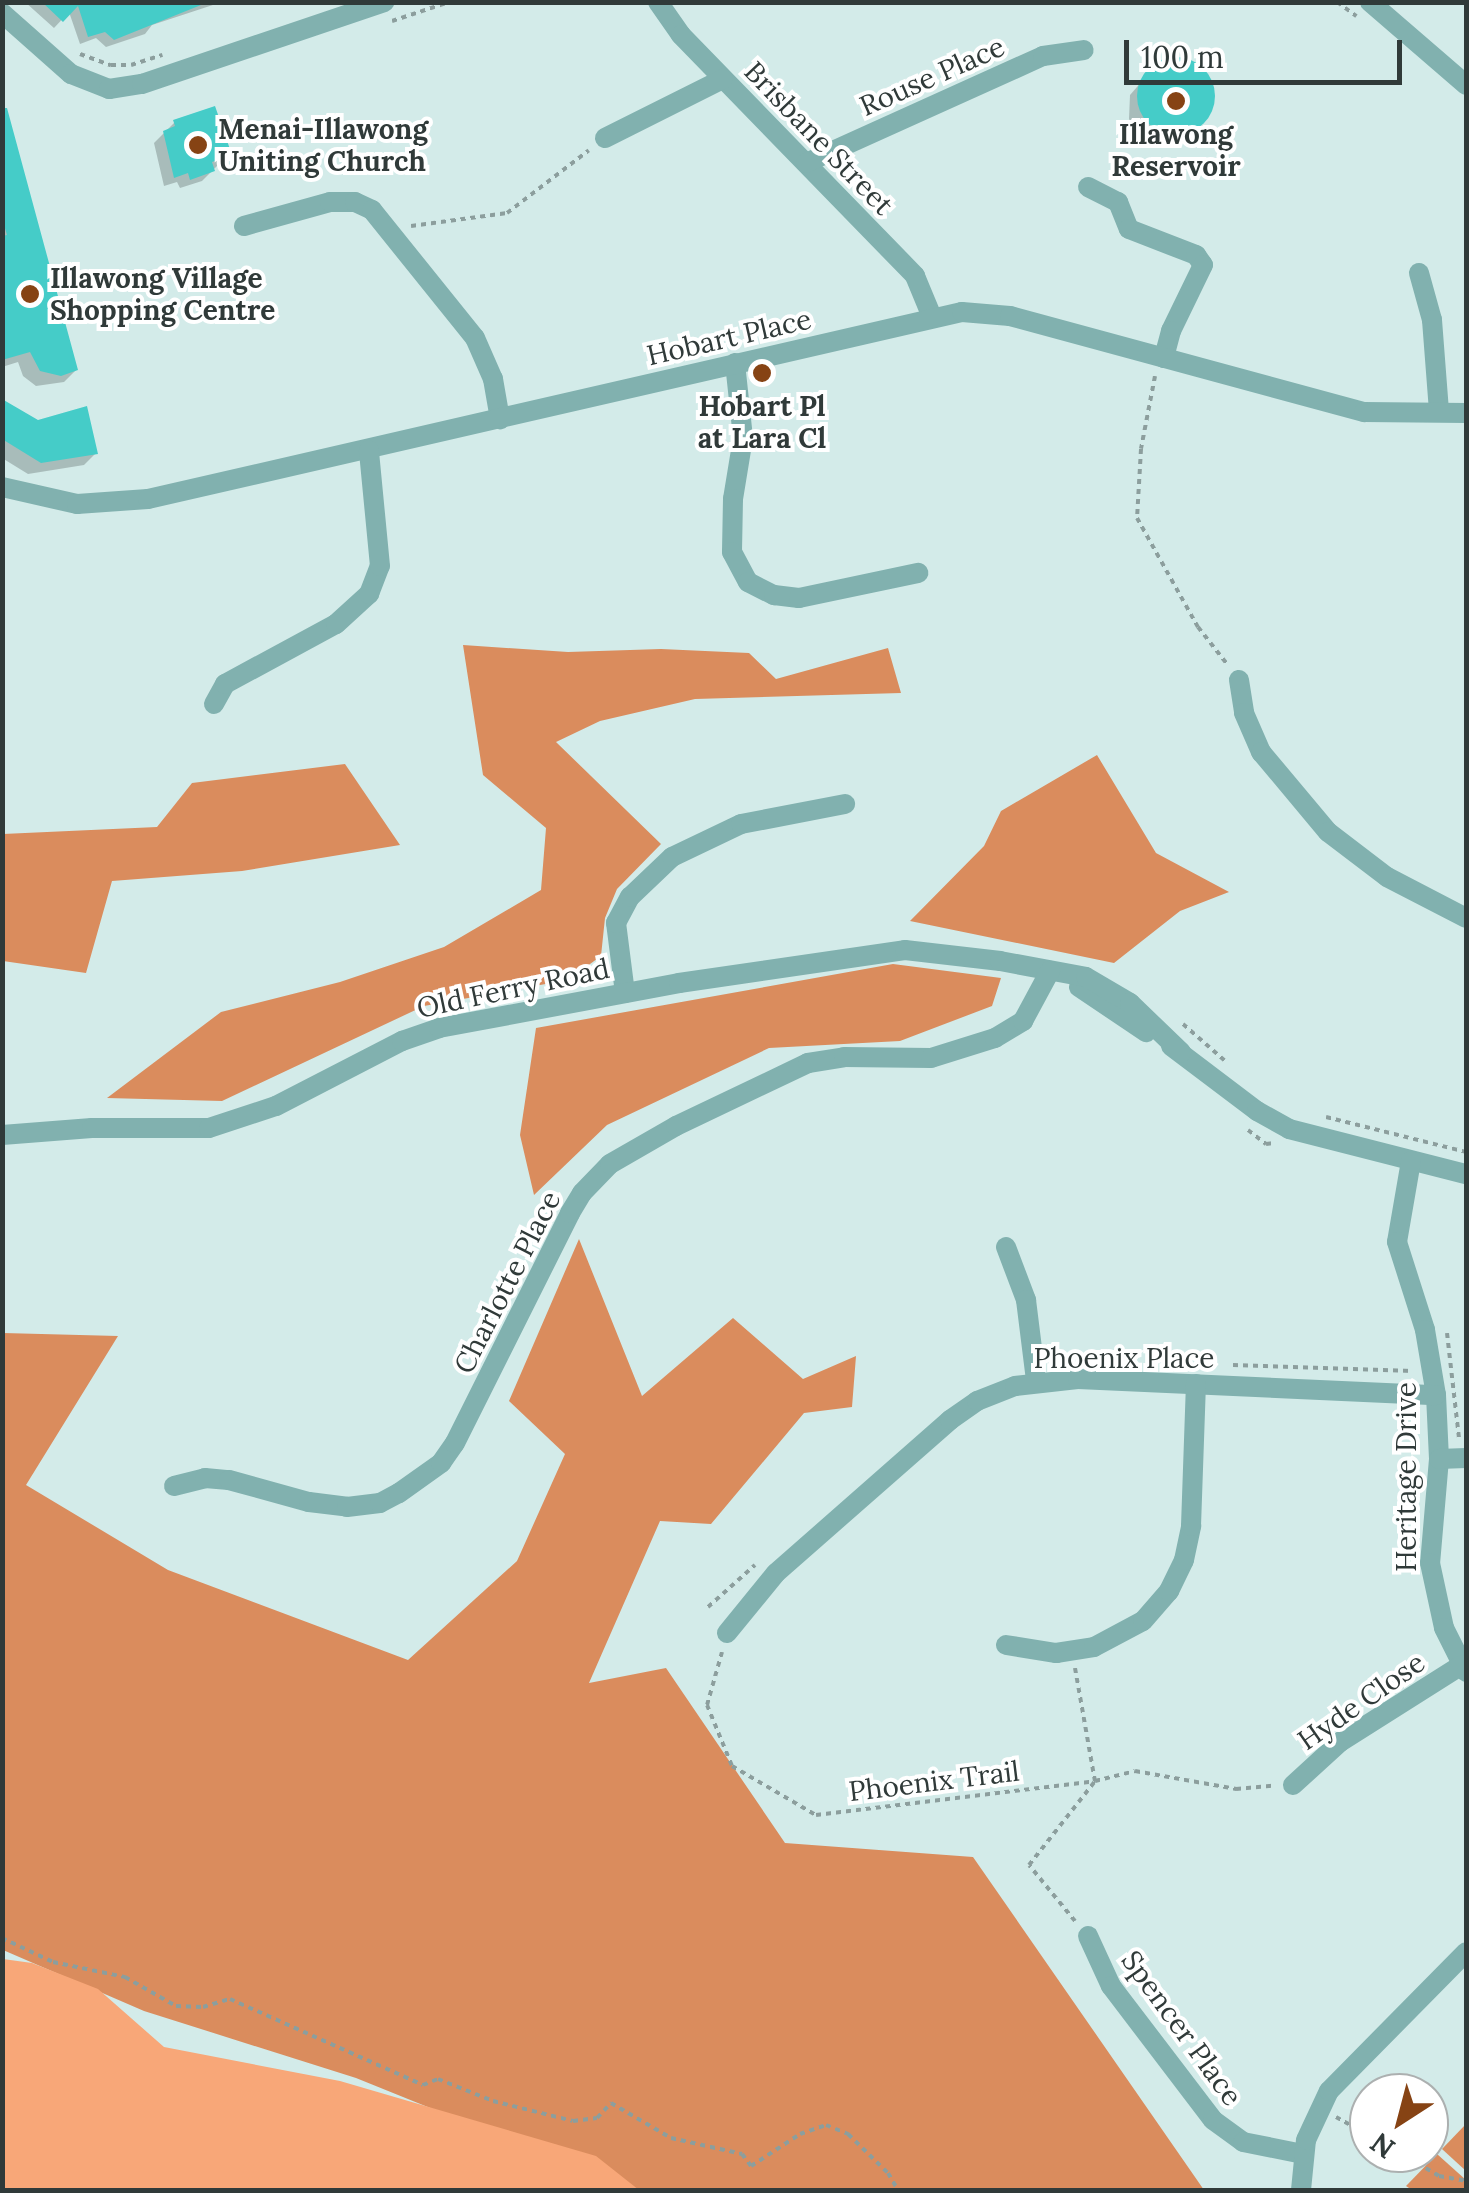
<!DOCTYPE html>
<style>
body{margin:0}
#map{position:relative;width:1469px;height:2193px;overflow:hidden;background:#d3ebe9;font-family:Lora,serif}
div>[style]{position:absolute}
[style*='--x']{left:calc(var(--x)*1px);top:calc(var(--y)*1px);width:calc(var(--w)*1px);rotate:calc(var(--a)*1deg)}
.forest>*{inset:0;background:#da8c5d}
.water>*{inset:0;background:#f8a778}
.shadow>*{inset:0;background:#0003}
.building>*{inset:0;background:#45ccc8}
.round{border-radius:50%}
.path>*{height:4px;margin-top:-2px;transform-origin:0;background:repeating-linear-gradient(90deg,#8c9e9d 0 5px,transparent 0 10px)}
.minor>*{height:20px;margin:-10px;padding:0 10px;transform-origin:10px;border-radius:10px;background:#81b1af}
.dots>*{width:28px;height:28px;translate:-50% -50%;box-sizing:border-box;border:5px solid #fff;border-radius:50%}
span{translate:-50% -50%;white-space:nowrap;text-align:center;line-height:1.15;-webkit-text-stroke:8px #fff;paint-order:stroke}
.street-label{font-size:28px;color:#303a39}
.poi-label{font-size:28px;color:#303a39;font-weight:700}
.left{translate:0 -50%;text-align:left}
.frame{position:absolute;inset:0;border:5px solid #303a39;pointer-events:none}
.north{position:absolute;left:1349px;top:2073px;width:100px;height:100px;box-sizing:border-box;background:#fff;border:2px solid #acb0b0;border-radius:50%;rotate:216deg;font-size:28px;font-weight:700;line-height:40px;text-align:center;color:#303a39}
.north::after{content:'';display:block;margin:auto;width:35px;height:45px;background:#864314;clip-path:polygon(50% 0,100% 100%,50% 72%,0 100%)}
.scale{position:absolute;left:1124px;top:40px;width:278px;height:45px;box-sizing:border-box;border:5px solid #303a39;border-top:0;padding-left:12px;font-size:30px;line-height:35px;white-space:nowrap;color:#303a39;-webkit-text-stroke:8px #fff;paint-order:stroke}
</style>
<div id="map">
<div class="forest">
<i style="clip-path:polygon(463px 645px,568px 652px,661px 649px,749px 653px,776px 679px,888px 648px,901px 693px,695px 699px,600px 721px,556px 742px,661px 844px,617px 889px,605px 918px,601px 956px,568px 980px,424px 1006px,222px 1101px,107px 1098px,221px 1012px,340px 982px,444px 947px,541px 890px,546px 828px,483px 775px)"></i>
<i style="clip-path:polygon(1097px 755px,1156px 853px,1229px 892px,1180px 911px,1114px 963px,910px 921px,984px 846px,1001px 811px)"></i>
<i style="clip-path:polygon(345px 764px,400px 845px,242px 871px,112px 881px,86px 973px,3px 961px,3px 834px,157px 827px,192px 783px)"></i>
<i style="clip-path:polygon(893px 964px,1001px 978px,992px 1006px,900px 1041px,769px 1048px,607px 1125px,534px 1195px,520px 1135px,536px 1028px)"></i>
<i style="clip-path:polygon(579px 1239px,642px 1396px,733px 1318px,803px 1379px,856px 1356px,852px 1407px,804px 1413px,711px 1524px,660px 1521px,589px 1683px,666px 1668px,785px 1843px,973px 1857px,1204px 2190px,633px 2190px,356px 2078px,144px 2011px,3px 1950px,3px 1333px,118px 1336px,26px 1485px,168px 1570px,408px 1660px,517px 1561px,565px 1454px,509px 1401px)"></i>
<i style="clip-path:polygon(1466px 2124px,1466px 2171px,1442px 2149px)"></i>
<i style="clip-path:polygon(1437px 2154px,1466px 2180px,1466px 2190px,1412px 2190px,1406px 2186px)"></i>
</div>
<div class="water">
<i style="clip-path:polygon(3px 1959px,32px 1963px,98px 1989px,164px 2047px,340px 2081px,596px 2156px,639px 2190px,3px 2190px)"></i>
</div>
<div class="shadow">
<i style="clip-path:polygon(25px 2px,222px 2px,152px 25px,145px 34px,106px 47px,96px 38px,80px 44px,69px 12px,54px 28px)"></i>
<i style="clip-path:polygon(1181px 60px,1203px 72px,1209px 82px,1210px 106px,1187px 136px,1154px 143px,1135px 130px,1129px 119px,1130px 95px,1157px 64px)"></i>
<i style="clip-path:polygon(2px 100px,76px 370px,64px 382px,36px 386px,23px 376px,18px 362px,2px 367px)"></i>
<i style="clip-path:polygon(175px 122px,229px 154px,202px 181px,180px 188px,177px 182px,164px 186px,154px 143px)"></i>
<i style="clip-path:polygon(2px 402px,96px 453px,84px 465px,28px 474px,2px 458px)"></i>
</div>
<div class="building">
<i style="clip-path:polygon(42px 2px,200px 2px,201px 5px,114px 40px,105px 32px,88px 37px,78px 6px,63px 22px)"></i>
<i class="round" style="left:1137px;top:57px;width:78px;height:78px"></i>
<i style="clip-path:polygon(215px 106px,232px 155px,212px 162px,215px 171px,190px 180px,188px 173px,174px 178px,163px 131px,175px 126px,173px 120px)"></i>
<i style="clip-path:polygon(2px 108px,7px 108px,78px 370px,61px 376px,40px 371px,30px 352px,2px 360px,2px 236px,7px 235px,2px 218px)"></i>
<i style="clip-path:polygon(2px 399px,38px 420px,87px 406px,98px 454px,41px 463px,2px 439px)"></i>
</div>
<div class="path">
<i style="--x:1337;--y:2;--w:24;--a:36"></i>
<i style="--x:392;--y:21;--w:60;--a:-18.4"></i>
<i style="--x:80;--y:54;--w:33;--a:20"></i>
<i style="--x:111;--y:65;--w:20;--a:0"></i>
<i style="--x:131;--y:65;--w:33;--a:-18"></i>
<i style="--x:411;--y:226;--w:97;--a:-7.7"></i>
<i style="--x:507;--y:213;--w:103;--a:-37.5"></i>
<i style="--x:1155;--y:376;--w:74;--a:100.9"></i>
<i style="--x:1141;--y:449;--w:69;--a:93.3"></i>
<i style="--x:1137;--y:518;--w:125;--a:60.8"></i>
<i style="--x:1198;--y:627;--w:47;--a:51.9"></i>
<i style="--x:585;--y:982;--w:21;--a:-39"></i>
<i style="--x:1183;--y:1024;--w:55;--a:41.3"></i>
<i style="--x:1326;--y:1117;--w:144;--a:14"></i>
<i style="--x:1248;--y:1130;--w:23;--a:38"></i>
<i style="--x:1266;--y:1144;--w:7;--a:-8"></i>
<i style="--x:1447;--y:1333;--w:106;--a:83.5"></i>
<i style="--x:1053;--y:1360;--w:21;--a:-3"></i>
<i style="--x:1233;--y:1365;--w:180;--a:1.9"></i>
<i style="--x:708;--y:1607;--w:63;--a:-41.8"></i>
<i style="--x:722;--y:1652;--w:55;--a:105.8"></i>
<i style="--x:707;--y:1705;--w:66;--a:67.7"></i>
<i style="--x:732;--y:1766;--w:97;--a:30.3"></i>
<i style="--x:816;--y:1815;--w:281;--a:-6.9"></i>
<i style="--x:1095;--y:1781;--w:41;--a:-14"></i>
<i style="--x:1135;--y:1771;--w:103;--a:10.1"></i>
<i style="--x:1236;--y:1789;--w:38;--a:-5"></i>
<i style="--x:1075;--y:1668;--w:115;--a:80"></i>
<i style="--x:1075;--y:1921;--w:72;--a:-129.4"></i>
<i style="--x:1029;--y:1865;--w:107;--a:-51.8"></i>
<i style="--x:2;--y:1938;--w:56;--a:25.2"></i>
<i style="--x:53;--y:1962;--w:74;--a:11.8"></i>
<i style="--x:125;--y:1977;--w:59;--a:29.6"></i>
<i style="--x:176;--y:2006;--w:27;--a:2"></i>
<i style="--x:203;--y:2007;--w:28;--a:-17"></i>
<i style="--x:230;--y:1999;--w:211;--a:24"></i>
<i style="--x:423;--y:2085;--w:16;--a:-22"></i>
<i style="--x:438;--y:2079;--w:59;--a:21.8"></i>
<i style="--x:493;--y:2101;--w:82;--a:14"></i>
<i style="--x:573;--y:2121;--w:24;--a:-7"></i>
<i style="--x:597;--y:2118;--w:21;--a:-47"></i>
<i style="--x:611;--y:2103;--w:69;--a:30.3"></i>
<i style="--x:671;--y:2138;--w:73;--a:12.7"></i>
<i style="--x:742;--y:2154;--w:15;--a:53"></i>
<i style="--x:751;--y:2166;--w:59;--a:-33.1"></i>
<i style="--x:800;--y:2134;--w:28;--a:-19"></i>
<i style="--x:826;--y:2125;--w:24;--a:22"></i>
<i style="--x:848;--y:2134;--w:56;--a:44.3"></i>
<i style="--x:888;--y:2173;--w:20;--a:60"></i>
<i style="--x:1336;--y:2117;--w:38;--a:29"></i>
<i style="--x:1400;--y:2153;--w:45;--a:30.5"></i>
<i style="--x:1439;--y:2176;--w:27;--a:10"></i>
</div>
<div class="minor">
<i style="--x:658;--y:2;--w:40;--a:55.1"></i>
<i style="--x:681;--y:35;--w:336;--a:45.8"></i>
<i style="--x:915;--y:276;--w:44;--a:67.5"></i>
<i style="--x:1370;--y:2;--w:127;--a:40.8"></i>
<i style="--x:2;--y:13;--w:92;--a:41.5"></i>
<i style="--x:71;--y:74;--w:41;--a:21.5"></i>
<i style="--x:109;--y:89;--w:33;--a:-9"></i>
<i style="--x:142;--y:84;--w:256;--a:-18.7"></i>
<i style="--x:605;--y:138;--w:132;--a:-26.6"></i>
<i style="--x:806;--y:163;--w:260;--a:-24.3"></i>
<i style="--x:1043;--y:56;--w:41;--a:-8.3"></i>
<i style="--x:1088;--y:187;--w:34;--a:27"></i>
<i style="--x:1118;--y:202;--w:29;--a:68"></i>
<i style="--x:1129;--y:229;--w:72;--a:21.2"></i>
<i style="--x:1196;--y:255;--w:12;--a:55"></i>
<i style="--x:1203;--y:265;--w:73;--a:115.9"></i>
<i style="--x:1171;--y:331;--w:28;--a:105"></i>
<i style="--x:244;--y:226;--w:89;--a:-15.6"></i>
<i style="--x:330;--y:202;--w:25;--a:0"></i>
<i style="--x:355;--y:202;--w:19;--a:25"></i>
<i style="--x:372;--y:210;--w:164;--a:51.2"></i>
<i style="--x:475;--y:338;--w:45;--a:66.3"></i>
<i style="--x:493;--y:379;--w:41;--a:80.1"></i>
<i style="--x:1419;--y:273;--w:49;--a:74.5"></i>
<i style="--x:1432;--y:320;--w:92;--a:85.6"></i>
<i style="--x:735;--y:363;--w:75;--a:83.9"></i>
<i style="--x:743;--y:438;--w:62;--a:99.3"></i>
<i style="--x:733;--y:499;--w:53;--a:91.1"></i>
<i style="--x:732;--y:552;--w:34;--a:62"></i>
<i style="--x:748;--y:582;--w:29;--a:27"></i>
<i style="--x:774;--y:595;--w:25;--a:7"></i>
<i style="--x:799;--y:598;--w:122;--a:-11.9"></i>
<i style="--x:2;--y:487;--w:77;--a:12.8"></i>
<i style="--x:77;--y:504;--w:71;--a:-4"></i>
<i style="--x:148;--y:499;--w:835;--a:-12.94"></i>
<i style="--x:962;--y:312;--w:48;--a:4.8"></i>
<i style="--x:1010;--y:316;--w:367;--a:15.2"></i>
<i style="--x:1364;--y:412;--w:102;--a:0.6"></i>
<i style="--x:1239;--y:680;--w:33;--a:81"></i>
<i style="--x:1244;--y:713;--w:43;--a:66.4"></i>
<i style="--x:1261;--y:752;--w:104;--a:50.1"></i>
<i style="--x:1328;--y:832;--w:74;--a:37.3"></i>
<i style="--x:1387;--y:877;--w:89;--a:27.4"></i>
<i style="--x:214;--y:704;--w:23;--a:-61"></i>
<i style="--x:225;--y:684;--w:126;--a:-28.4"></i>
<i style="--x:336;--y:624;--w:45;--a:-42.3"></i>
<i style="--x:369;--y:594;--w:30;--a:-69"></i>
<i style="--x:380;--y:566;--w:116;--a:-95.5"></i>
<i style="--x:1079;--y:987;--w:81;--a:33.9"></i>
<i style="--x:625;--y:993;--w:71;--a:-97.3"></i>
<i style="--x:616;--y:923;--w:30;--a:-62"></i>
<i style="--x:630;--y:897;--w:58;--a:-43.6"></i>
<i style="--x:672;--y:857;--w:76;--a:-25.6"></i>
<i style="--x:741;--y:824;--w:106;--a:-10.9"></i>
<i style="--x:1171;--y:1046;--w:108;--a:37.1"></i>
<i style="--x:1257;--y:1111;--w:37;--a:29"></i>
<i style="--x:1289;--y:1129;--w:183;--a:14.3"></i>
<i style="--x:2;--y:1135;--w:90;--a:-4.4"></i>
<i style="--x:92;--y:1128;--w:117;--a:0"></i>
<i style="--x:209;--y:1128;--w:71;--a:-18.2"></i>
<i style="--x:276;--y:1106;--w:142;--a:-27.3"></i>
<i style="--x:402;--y:1041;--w:39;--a:-19"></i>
<i style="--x:439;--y:1028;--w:244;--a:-10.6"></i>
<i style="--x:679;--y:983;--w:228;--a:-8.3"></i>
<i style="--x:905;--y:950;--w:96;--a:6.6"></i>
<i style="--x:1000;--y:961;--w:87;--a:10.5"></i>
<i style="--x:1086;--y:977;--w:51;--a:30.6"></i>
<i style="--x:1130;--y:1003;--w:71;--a:43.9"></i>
<i style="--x:1411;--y:1161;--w:82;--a:99.8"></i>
<i style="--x:1397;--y:1242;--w:92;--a:72.3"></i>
<i style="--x:1425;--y:1330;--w:66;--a:80.4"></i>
<i style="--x:1436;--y:1395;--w:64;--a:87.3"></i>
<i style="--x:1439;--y:1459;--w:104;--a:94.9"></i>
<i style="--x:1430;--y:1563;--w:66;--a:77.8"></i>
<i style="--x:1444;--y:1628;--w:49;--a:63.4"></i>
<i style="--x:1006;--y:1247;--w:57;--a:69.3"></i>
<i style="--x:1026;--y:1300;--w:81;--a:82.9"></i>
<i style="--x:1439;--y:1459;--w:27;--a:-2"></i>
<i style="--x:174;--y:1486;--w:32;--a:-14"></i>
<i style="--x:205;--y:1478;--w:24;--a:5"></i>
<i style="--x:229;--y:1480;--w:83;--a:15.4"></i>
<i style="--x:309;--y:1502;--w:38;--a:7"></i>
<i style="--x:347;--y:1507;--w:33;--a:-7"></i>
<i style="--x:380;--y:1503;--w:21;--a:-28"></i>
<i style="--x:399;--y:1493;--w:52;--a:-35.5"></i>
<i style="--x:441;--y:1463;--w:24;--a:-55"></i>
<i style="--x:455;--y:1443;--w:257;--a:-63.4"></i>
<i style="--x:570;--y:1213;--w:23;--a:-59"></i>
<i style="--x:582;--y:1193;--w:40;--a:-46"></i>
<i style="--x:610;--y:1164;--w:76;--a:-29.9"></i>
<i style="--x:676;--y:1126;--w:146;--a:-25.5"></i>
<i style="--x:808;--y:1063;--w:36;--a:-9"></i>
<i style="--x:844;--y:1057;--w:87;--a:0.7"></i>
<i style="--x:931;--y:1058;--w:67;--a:-17.4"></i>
<i style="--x:995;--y:1038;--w:33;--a:-31"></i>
<i style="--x:1023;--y:1021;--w:57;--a:-61.6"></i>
<i style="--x:727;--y:1633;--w:77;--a:-50.8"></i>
<i style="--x:776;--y:1573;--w:232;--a:-41.3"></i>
<i style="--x:950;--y:1420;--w:33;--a:-35"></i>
<i style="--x:977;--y:1401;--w:41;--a:-21.5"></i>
<i style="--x:1015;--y:1386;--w:63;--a:-6.3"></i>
<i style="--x:1078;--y:1379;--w:358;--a:2.6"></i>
<i style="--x:1006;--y:1645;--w:51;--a:9.1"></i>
<i style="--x:1056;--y:1653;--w:38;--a:-9"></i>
<i style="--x:1094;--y:1647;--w:55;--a:-28"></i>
<i style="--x:1143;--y:1621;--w:40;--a:-49"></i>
<i style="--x:1169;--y:1591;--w:34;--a:-64"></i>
<i style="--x:1184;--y:1560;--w:35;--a:-78"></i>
<i style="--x:1191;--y:1526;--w:142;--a:-88"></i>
<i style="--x:1293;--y:1785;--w:64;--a:-42.5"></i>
<i style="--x:1340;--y:1742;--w:144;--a:-32.3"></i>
<i style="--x:1088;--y:1936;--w:55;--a:65.3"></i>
<i style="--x:1111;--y:1986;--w:168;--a:52.7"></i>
<i style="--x:1213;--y:2120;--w:37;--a:36"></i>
<i style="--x:1243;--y:2142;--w:61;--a:11.3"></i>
<i style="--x:1301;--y:2190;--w:50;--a:-84.3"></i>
<i style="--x:1306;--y:2140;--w:54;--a:-64.9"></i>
<i style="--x:1329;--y:2091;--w:195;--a:-45.4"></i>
</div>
<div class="dots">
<i style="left:1176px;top:101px;background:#864314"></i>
<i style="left:198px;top:145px;background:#864314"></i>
<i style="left:30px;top:294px;background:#864314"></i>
<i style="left:762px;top:373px;background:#864314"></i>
</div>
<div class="street-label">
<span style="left:932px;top:76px;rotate:-24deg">Rouse Place</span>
<span style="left:819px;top:138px;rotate:46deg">Brisbane Street</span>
<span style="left:729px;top:337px;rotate:-13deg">Hobart Place</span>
<span style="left:513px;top:988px;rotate:-12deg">Old Ferry Road</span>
<span style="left:507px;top:1282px;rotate:-63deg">Charlotte Place</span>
<span style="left:1124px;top:1358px">Phoenix Place</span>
<span style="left:1406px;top:1477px;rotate:-90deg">Heritage Drive</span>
<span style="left:1361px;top:1701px;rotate:-35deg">Hyde Close</span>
<span style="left:934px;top:1781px;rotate:-7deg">Phoenix Trail</span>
<span style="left:1182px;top:2028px;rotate:54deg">Spencer Place</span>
</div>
<div class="poi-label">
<span class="left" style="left:218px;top:145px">Menai-Illawong<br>Uniting Church</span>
<span style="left:1176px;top:150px">Illawong<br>Reservoir</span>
<span class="left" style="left:50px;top:294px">Illawong Village<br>Shopping Centre</span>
<span style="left:762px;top:422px">Hobart Pl<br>at Lara Cl</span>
</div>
<div class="frame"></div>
<div class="north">N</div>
<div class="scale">100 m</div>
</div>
